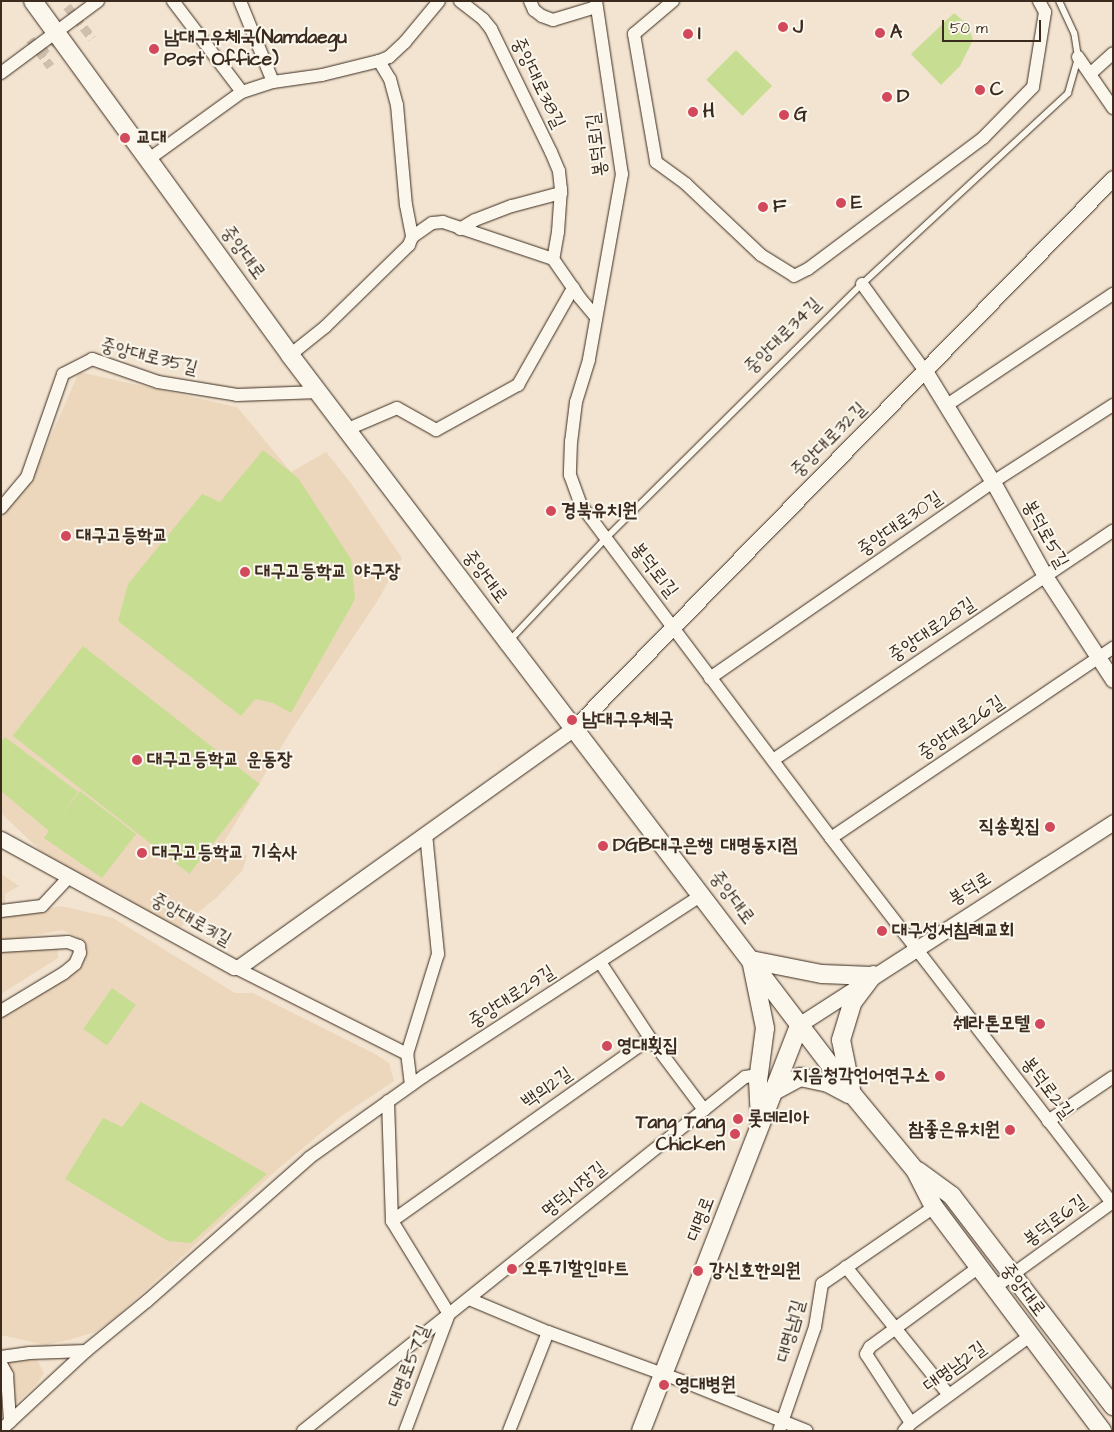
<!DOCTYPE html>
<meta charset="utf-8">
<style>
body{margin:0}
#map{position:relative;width:1114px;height:1432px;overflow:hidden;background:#f2e4d0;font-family:"Architects Daughter","Poor Story",sans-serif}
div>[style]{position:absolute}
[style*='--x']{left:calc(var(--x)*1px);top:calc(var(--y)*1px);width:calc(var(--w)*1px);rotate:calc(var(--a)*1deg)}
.built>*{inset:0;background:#ecd7bc}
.green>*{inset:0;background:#c6dd92;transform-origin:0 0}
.pedestrian-tunnel>*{height:9px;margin-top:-4.5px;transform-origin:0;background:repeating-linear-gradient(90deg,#cdbfac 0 9px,transparent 0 13.5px)}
.roads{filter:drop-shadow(0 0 1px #3b2a1e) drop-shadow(0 0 1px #3b2a1e)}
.service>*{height:6px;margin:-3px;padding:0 3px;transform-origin:3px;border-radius:3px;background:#fbf7ec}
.minor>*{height:12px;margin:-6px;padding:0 6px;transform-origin:6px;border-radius:6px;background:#fbf7ec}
.tertiary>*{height:15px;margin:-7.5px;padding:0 7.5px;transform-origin:7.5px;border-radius:7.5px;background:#fbf7ec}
.secondary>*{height:18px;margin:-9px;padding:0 9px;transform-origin:9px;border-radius:9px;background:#fbf7ec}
.dots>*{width:14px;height:14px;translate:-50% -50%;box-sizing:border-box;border:2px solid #fbf7ec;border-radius:50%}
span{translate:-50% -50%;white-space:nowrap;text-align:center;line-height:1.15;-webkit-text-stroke:4px #fbf7ec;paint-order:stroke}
.poi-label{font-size:19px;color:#3b2a1e;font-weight:700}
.left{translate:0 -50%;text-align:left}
.right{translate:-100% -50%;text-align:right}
.street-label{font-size:19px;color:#3b2a1e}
.frame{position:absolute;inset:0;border:2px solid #3b2a1e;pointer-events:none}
.scale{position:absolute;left:942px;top:20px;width:99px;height:22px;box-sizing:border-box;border:2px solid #3b2a1e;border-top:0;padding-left:6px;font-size:15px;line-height:18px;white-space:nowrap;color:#3b2a1e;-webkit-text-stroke:4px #fbf7ec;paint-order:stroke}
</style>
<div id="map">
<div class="built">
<i style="clip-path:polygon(79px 372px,237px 407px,291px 472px,326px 452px,350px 482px,402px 558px,378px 600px,292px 729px,224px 842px,247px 856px,242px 871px,217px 897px,178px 929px,162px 924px,116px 891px,80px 877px,43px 853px,1px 813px,1px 517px,36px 470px)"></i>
<i style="clip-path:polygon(1px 874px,19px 886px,5px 894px,5px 917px,61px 906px,113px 918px,235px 993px,253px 993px,375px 1054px,389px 1063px,394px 1081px,340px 1117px,278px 1169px,115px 1318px,95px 1332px,69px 1340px,45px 1345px,1px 1335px,1px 1014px,80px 964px,83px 944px,76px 936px,62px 930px,4px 941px,58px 946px,58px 958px,1px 994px)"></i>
<i style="clip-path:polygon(36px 1358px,44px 1373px,36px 1385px,1px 1417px,1px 1359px)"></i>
</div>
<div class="green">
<i style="clip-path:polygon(954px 13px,968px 25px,973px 40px,960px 66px,941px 85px,911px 54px)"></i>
<i style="left:736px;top:50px;width:51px;height:42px;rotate:45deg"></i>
<i style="clip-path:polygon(263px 450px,298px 478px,351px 559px,355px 599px,291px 713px,273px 703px,255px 699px,241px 716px,118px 621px,128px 584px,202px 494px,220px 502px)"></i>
<i style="left:83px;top:646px;width:224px;height:114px;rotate:38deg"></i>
<i style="clip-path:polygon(5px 737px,78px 792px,57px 821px,80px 791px,136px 834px,102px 878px,44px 838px,49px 831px,1px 791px,1px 742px)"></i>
<i style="left:112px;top:988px;width:29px;height:50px;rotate:35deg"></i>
<i style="clip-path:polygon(141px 1102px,267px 1174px,191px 1243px,168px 1241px,65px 1179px,103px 1118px,122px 1127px)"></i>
</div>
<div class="pedestrian-tunnel">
<i style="--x:67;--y:6;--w:41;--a:52"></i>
<i style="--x:30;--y:39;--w:34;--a:53"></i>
<i style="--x:40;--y:53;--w:28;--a:-41"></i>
</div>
<div class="roads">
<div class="service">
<i style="--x:510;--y:640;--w:140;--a:-46.7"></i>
<i style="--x:606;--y:538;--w:361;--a:-44.8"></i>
<i style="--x:862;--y:284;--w:281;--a:-42.8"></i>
<i style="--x:1068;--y:93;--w:37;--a:-74"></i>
<i style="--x:1078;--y:57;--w:24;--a:-99"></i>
<i style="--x:1074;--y:33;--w:35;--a:-115"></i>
</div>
<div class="minor">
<i style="--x:173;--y:1;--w:114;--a:52.8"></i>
<i style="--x:240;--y:1;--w:87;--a:67.8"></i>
<i style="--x:460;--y:1;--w:29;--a:38"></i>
<i style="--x:483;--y:19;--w:13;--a:51"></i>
<i style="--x:491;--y:29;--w:137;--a:64"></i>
<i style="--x:551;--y:152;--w:21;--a:67"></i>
<i style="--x:559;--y:171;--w:18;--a:84"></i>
<i style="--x:561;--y:189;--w:43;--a:94"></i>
<i style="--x:558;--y:232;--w:27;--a:100"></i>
<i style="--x:553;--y:259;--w:47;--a:55.3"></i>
<i style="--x:580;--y:298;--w:25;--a:50"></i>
<i style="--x:530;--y:1;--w:10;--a:66"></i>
<i style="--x:534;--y:10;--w:10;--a:37"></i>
<i style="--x:542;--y:16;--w:12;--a:20"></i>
<i style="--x:553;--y:20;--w:45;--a:-16.8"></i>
<i style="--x:596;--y:1;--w:175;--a:81.5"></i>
<i style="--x:622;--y:174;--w:189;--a:100.1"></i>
<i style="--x:589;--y:360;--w:44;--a:107.2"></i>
<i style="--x:576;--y:402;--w:39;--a:97"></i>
<i style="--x:571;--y:441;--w:34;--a:92"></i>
<i style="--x:570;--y:475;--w:32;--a:70"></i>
<i style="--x:581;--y:505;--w:416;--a:53.1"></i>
<i style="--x:831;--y:838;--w:462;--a:52.4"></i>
<i style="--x:673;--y:1;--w:51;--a:139.8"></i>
<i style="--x:634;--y:34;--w:130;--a:80.2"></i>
<i style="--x:656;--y:162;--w:37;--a:36"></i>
<i style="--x:686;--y:184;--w:103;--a:43.4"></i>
<i style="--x:761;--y:255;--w:39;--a:32"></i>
<i style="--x:794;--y:276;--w:16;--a:-27"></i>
<i style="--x:808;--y:269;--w:219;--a:-36.8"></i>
<i style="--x:983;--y:138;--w:71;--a:-45.6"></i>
<i style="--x:1033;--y:87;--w:76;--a:-80.9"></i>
<i style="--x:1045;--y:12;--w:13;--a:-119"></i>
<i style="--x:1078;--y:57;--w:62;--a:55.5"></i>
<i style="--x:379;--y:61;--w:21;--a:59"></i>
<i style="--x:390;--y:79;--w:27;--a:75"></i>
<i style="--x:397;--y:105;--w:100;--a:84.9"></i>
<i style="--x:406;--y:205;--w:33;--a:79"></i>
<i style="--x:1;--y:73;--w:121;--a:-36.6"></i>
<i style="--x:1090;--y:74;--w:31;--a:-42"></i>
<i style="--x:149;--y:159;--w:115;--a:-35.8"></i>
<i style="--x:242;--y:92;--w:33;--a:-18"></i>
<i style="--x:273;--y:82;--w:49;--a:-8.1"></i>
<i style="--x:322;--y:75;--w:59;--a:-13.8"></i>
<i style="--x:379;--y:61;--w:11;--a:-22"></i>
<i style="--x:389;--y:57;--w:22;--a:-43"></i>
<i style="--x:405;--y:42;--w:53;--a:-50.3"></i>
<i style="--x:460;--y:229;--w:17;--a:-31"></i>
<i style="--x:475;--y:220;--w:40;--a:-21"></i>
<i style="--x:512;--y:206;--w:51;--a:-14.9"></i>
<i style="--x:862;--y:284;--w:107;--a:54.1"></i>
<i style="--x:290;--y:355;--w:45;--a:-38.7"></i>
<i style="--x:325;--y:327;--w:117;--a:-44.3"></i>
<i style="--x:409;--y:245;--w:9;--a:-69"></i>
<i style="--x:412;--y:237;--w:24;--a:-35"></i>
<i style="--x:432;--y:223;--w:11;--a:-5"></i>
<i style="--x:443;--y:222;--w:116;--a:18.6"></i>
<i style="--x:947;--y:405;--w:200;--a:-33.8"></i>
<i style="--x:348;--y:429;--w:53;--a:-23.2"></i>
<i style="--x:397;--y:408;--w:45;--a:29.4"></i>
<i style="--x:436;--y:430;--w:94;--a:-28.8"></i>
<i style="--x:518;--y:385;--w:112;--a:-60.4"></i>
<i style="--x:1;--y:508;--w:40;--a:-50"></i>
<i style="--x:27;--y:477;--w:109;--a:-70.7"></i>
<i style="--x:63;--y:374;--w:33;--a:-27"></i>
<i style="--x:92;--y:359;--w:70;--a:19.2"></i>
<i style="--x:158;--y:382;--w:80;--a:9.3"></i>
<i style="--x:237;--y:395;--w:82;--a:-2.1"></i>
<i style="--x:710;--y:678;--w:344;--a:-34.7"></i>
<i style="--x:993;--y:482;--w:143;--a:-32.7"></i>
<i style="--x:773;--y:760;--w:410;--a:-34"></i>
<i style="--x:831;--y:838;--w:340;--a:-34"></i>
<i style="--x:1;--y:911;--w:41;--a:-7"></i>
<i style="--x:42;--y:906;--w:41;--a:-47"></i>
<i style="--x:1;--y:946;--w:67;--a:-3.4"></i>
<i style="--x:68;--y:942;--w:12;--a:20"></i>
<i style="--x:79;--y:946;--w:7;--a:82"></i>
<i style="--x:80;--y:953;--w:12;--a:114"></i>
<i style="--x:75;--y:964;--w:14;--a:141"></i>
<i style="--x:64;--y:973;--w:74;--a:148.9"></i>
<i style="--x:600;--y:962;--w:91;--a:56.7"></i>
<i style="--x:650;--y:1038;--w:90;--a:53.1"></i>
<i style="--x:234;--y:967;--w:194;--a:26.7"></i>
<i style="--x:411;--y:1085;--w:31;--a:-97"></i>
<i style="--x:407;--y:1054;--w:105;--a:-72.8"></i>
<i style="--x:438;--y:954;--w:121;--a:-95.7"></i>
<i style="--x:388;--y:1101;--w:120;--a:88.1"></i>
<i style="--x:392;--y:1221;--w:109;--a:58.5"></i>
<i style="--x:449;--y:1314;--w:125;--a:110.6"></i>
<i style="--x:1048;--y:1121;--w:78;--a:-34.1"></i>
<i style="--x:392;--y:1221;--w:316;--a:-35.3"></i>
<i style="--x:846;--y:1267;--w:164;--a:51.2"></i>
<i style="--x:995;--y:1287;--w:145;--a:-35.8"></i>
<i style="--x:469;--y:1299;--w:86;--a:22.7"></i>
<i style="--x:548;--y:1332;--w:146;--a:20.1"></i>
<i style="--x:685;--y:1382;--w:131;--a:21.9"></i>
<i style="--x:1;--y:1357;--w:29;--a:-8"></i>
<i style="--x:30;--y:1353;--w:56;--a:-2"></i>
<i style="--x:1;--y:1364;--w:13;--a:61"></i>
<i style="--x:7;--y:1375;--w:47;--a:86.3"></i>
<i style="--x:911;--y:1423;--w:82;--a:-123.1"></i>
<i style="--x:866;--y:1354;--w:8;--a:-60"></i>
<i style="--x:870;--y:1347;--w:135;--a:-36.3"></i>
<i style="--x:1;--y:1430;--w:116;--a:-42.9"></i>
<i style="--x:86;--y:1351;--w:79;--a:-39.3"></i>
<i style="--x:147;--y:1301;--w:216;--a:-41.4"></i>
<i style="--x:309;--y:1158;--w:141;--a:-35.5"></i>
<i style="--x:424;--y:1076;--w:332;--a:-33.1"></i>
<i style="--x:303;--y:1431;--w:566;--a:-38.69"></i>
<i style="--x:745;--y:1077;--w:13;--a:-9"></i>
<i style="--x:509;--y:1431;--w:106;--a:-68.5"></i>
<i style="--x:779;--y:1431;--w:110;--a:-70.9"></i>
<i style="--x:815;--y:1327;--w:44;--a:-80.8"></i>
<i style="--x:822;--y:1284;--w:136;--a:-34.5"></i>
<i style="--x:904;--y:1431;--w:11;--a:-49"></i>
<i style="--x:911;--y:1423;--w:147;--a:-36.2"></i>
</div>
<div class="tertiary">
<i style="--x:925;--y:371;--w:130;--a:58.5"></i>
<i style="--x:993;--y:482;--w:107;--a:61"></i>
<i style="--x:1045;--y:576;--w:124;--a:56.8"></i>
<i style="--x:1;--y:839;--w:266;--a:28.8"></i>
<i style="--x:234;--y:967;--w:5;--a:0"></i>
<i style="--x:239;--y:967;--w:412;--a:-35.5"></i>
<i style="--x:574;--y:728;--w:770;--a:-45.58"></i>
<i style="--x:800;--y:1024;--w:373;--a:-32.8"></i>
</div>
<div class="secondary">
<i style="--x:33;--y:1;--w:437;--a:54"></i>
<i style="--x:290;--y:355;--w:360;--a:52.8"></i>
<i style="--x:508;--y:642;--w:569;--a:52.71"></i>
<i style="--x:853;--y:1095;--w:97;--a:50.4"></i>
<i style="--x:915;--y:1170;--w:42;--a:62.8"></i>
<i style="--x:934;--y:1207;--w:280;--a:53.1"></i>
<i style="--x:851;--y:1089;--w:50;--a:-101.5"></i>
<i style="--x:841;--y:1040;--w:39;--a:-73"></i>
<i style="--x:852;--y:1003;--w:35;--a:-53"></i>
<i style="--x:774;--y:1091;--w:30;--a:-28"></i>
<i style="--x:800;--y:1077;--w:29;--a:12"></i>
<i style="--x:828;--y:1083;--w:24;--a:28"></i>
<i style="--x:760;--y:1119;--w:38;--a:-93"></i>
<i style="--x:758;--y:1081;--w:53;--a:-82.5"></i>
<i style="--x:765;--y:1028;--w:69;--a:-101.6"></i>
<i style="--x:751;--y:960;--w:72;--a:11.2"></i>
<i style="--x:822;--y:974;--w:50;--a:2.3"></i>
<i style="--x:918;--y:1171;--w:42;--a:36.3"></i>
<i style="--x:952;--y:1196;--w:265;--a:52.5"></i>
<i style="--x:641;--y:1431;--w:437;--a:-68.7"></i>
</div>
</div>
<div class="dots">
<i style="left:783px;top:27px;background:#d1495b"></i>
<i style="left:880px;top:33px;background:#d1495b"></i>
<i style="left:688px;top:34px;background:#d1495b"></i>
<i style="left:154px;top:49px;background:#d1495b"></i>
<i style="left:980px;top:90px;background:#d1495b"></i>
<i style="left:887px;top:97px;background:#d1495b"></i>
<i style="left:693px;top:112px;background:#d1495b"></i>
<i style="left:784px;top:115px;background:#d1495b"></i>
<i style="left:125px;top:138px;background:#d1495b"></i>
<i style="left:841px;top:203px;background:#d1495b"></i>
<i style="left:763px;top:207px;background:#d1495b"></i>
<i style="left:551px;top:511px;background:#d1495b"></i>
<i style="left:66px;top:536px;background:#d1495b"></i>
<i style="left:245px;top:572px;background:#d1495b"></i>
<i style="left:572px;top:720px;background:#d1495b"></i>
<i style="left:137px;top:760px;background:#d1495b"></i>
<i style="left:1050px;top:827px;background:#d1495b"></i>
<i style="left:603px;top:846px;background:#d1495b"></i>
<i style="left:142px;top:853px;background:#d1495b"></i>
<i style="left:882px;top:931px;background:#d1495b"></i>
<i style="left:1040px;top:1024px;background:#d1495b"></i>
<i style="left:607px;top:1046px;background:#d1495b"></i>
<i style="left:940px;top:1076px;background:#d1495b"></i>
<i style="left:738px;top:1119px;background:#d1495b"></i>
<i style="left:1010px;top:1130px;background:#d1495b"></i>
<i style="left:735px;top:1134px;background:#d1495b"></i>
<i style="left:512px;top:1269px;background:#d1495b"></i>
<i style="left:698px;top:1271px;background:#d1495b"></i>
<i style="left:664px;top:1385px;background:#d1495b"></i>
</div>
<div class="poi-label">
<span class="left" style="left:793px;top:27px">J</span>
<span class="left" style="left:890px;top:33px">A</span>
<span class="left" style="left:698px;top:34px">I</span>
<span class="left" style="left:164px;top:49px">남대구우체국(Namdaegu<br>Post Office)</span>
<span class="left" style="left:990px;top:90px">C</span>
<span class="left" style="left:897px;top:97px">D</span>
<span class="left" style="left:703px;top:112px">H</span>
<span class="left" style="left:794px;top:115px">G</span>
<span class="left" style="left:136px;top:138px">교대</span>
<span class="left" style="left:851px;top:203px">E</span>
<span class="left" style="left:773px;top:207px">F</span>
<span class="left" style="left:561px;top:511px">경북유치원</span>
<span class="left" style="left:76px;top:536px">대구고등학교</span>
<span class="left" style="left:255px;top:572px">대구고등학교 야구장</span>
<span class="left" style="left:582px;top:720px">남대구우체국</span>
<span class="left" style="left:147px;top:760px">대구고등학교 운동장</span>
<span class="right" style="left:1040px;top:827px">직송횟집</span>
<span class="left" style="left:613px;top:846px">DGB대구은행 대명동지점</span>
<span class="left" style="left:152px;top:853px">대구고등학교 기숙사</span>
<span class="left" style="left:892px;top:931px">대구성서침례교회</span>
<span class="right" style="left:1030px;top:1024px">쉐라톤모텔</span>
<span class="left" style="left:617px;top:1046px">영대횟집</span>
<span class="right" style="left:930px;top:1076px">지음청각언어연구소</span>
<span class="left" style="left:748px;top:1119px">롯데리아</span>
<span class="right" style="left:725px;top:1134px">Tang Tang<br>Chicken</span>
<span class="right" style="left:1000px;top:1130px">참좋은유치원</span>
<span class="left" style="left:522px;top:1269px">오뚜기할인마트</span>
<span class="left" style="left:709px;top:1271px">강신호한의원</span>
<span class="left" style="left:675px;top:1385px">영대병원</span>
</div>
<div class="street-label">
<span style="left:538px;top:83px;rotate:64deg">중앙대로38길</span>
<span style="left:597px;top:145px;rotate:-97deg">봉덕로1길</span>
<span style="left:243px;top:253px;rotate:54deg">중앙대로</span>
<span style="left:783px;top:336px;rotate:-45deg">중앙대로34길</span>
<span style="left:149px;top:357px;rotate:14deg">중앙대로35길</span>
<span style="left:829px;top:440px;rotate:-45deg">중앙대로32길</span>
<span style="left:900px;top:524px;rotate:-35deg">중앙대로30길</span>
<span style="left:1045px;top:534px;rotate:61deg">봉덕로5길</span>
<span style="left:654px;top:570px;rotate:52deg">봉덕로1길</span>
<span style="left:485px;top:577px;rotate:53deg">중앙대로</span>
<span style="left:932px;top:630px;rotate:-34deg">중앙대로28길</span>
<span style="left:961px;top:728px;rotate:-34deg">중앙대로26길</span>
<span style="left:970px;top:889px;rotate:-32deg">봉덕로</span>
<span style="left:732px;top:898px;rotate:53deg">중앙대로</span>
<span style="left:191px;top:920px;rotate:29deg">중앙대로31길</span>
<span style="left:512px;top:997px;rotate:-33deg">중앙대로29길</span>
<span style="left:547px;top:1088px;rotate:-35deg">백의2길</span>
<span style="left:1047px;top:1088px;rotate:53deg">봉덕로2길</span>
<span style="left:574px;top:1190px;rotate:-39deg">명덕시장길</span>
<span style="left:701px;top:1219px;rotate:-69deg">대명로</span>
<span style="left:1055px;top:1221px;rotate:-36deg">봉덕로6길</span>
<span style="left:1023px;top:1290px;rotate:53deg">중앙대로</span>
<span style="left:791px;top:1331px;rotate:-75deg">대명남1길</span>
<span style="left:409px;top:1366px;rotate:-69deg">대명로57길</span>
<span style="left:955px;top:1367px;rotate:-36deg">대명남2길</span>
</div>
<div class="frame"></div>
<div class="scale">50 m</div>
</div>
